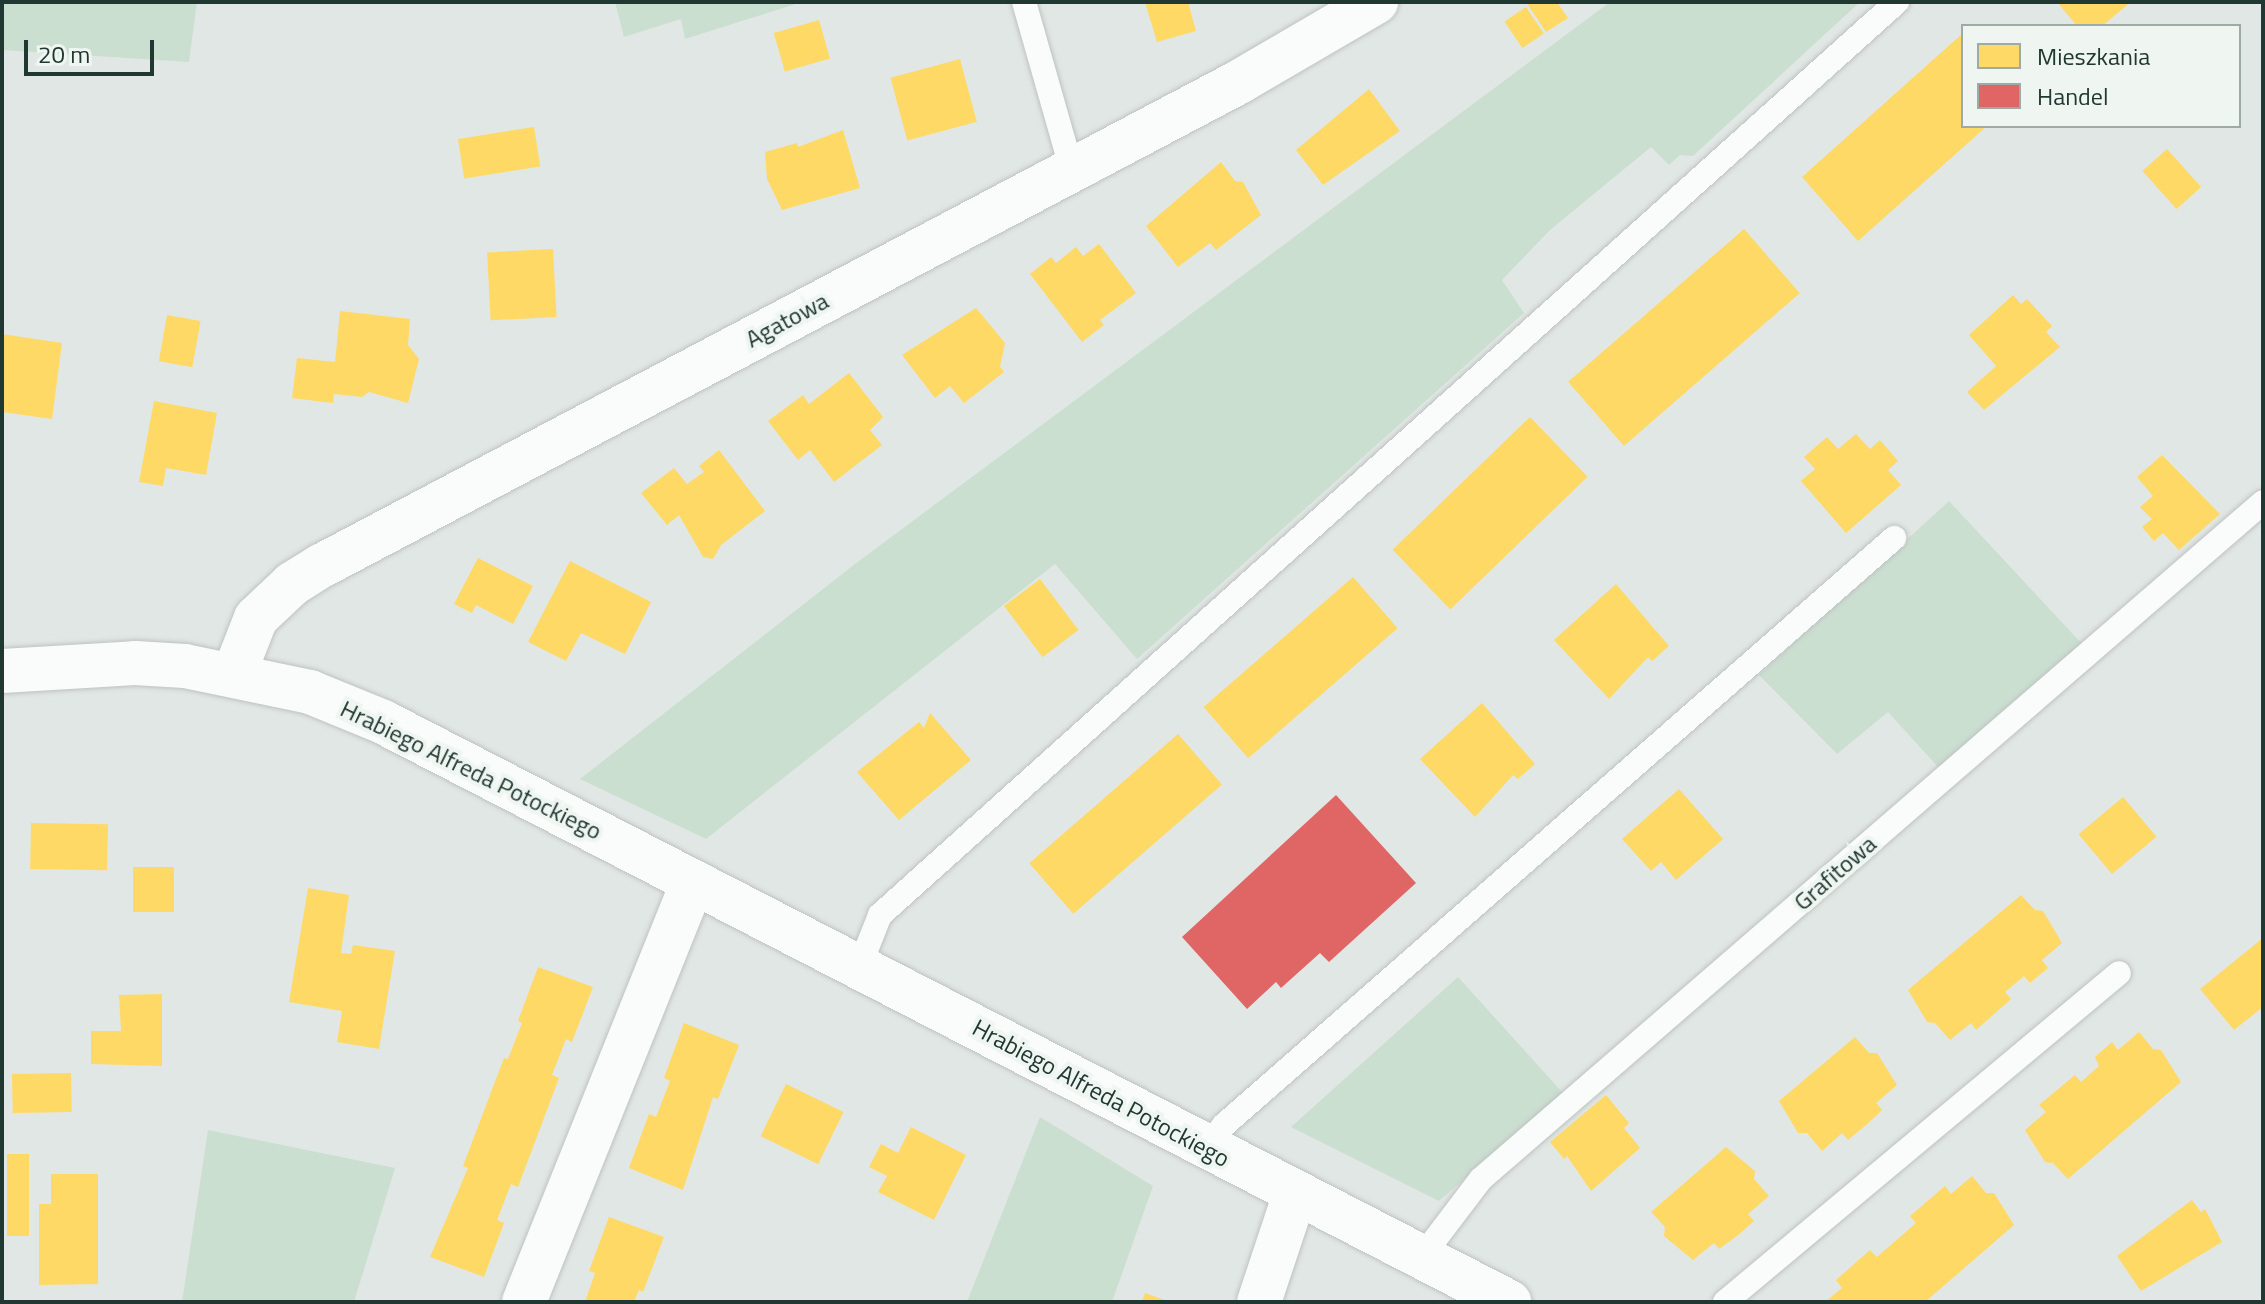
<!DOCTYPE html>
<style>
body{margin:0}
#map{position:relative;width:2265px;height:1304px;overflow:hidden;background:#e1e7e4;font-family:"Titillium Web",sans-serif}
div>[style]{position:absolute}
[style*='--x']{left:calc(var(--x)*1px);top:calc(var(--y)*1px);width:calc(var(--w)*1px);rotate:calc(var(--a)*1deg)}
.green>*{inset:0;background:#cbdfd1}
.homes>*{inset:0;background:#ffd966;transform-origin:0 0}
.shops>*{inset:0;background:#e06666}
.roads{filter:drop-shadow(0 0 2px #bec3c1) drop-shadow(0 0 2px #bec3c1)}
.service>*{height:24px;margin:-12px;padding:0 12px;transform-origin:12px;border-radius:12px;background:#fafbfb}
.minor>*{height:44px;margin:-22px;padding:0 22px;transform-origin:22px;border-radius:22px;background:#fafbfb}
.tertiary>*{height:44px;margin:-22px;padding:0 22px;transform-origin:22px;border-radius:22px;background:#fafbfb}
span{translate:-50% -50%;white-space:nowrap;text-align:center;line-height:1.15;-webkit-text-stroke:8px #eff6f2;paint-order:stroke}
.street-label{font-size:24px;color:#213732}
.frame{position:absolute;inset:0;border:4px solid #213732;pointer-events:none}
.legend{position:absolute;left:1961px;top:24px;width:280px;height:104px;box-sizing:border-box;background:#eff6f2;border:2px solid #9daaa5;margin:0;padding:10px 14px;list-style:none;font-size:24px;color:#213732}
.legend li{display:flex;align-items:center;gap:16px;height:40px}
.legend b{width:40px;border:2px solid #9daaa5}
.scale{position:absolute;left:24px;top:40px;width:130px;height:36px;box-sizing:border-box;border:4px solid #213732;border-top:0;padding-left:10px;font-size:24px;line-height:28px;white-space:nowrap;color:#213732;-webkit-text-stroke:6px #eff6f2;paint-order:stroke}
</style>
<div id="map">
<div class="green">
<i style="clip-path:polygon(2px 2px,197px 2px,189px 62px,2px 50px)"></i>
<i style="clip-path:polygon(615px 2px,802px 2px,685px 39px,681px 19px,624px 37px)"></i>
<i style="clip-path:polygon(1610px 2px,1860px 2px,1693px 156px,1680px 155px,1669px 165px,1651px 147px,1550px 230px,1502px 280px,1524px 313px,1137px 659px,1055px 564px,706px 839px,580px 779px,855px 564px)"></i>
<i style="clip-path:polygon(1949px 501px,2084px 646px,1939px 768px,1888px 712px,1837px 754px,1759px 675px)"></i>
<i style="clip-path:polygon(1458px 977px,1563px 1093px,1439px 1201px,1291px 1127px)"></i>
<i style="clip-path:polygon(1040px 1117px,1153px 1186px,1112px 1302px,967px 1302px)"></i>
<i style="clip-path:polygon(208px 1130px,395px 1168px,354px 1302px,182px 1302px)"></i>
</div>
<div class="homes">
<i style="clip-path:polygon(1145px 2px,1188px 2px,1196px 31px,1157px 42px)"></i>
<i style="clip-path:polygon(1526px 2px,1557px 2px,1568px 18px,1546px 32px)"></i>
<i style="clip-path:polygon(2057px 2px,2131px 2px,2102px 26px,2077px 26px)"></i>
<i style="left:1526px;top:7px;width:32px;height:26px;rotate:56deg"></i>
<i style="left:819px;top:20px;width:40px;height:47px;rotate:74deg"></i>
<i style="clip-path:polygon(1963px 33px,1963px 126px,1987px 126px,1858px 241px,1802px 177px)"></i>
<i style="left:960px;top:59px;width:65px;height:72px;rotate:75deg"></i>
<i style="clip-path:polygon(1369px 89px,1400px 131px,1323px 185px,1296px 150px)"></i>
<i style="left:534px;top:127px;width:40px;height:77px;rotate:81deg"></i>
<i style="clip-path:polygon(843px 130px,860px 188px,782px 210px,767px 179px,765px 152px,797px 143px,798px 147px)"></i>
<i style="left:2167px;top:149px;width:51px;height:33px;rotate:48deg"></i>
<i style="clip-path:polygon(1221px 162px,1235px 181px,1243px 182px,1261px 215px,1216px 250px,1210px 243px,1178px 267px,1146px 226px)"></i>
<i style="left:1744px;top:229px;width:85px;height:233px;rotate:49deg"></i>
<i style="clip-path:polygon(1099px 244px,1136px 293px,1100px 320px,1104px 325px,1082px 342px,1030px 274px,1051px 257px,1056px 263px,1076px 247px,1083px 256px)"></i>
<i style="left:553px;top:249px;width:68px;height:66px;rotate:87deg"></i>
<i style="clip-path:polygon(2013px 295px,2021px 304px,2027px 299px,2052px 326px,2046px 332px,2060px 347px,1984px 410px,1967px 392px,1996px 366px,1969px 335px)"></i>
<i style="clip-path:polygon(976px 308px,1005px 343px,1000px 367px,1004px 372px,964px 403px,950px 386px,935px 398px,902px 355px)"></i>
<i style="clip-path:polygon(340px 311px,410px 319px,408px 345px,419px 359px,408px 403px,369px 392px,362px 397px,334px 394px,333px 403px,292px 398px,297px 358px,335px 362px)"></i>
<i style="left:167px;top:315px;width:34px;height:47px;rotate:10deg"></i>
<i style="clip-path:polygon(2px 334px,62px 343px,52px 419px,2px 412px)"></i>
<i style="clip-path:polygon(849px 373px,883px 417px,870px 430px,882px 445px,834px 482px,810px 450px,798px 460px,768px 421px,803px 395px,809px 404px)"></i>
<i style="clip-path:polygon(154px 401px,217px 413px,206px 475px,166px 468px,163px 486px,139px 482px)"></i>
<i style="left:1530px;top:417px;width:83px;height:191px;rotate:46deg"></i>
<i style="clip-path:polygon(1856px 434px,1870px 449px,1880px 440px,1898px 461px,1888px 470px,1901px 485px,1846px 533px,1801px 481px,1815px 469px,1804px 457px,1827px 437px,1838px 449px)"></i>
<i style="clip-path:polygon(719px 450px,765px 511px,721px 545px,713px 559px,703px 557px,679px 515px,667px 525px,641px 493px,674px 468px,687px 484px,704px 472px,699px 466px)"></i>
<i style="clip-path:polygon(2162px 455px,2220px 514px,2179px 550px,2163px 533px,2154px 541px,2142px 527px,2152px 519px,2140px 507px,2153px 496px,2137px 477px)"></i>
<i style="clip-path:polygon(478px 558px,533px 586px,513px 624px,476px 605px,472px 613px,454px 604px)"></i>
<i style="clip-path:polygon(570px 561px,651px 602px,625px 654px,581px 633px,566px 661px,528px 642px)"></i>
<i style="left:1353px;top:577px;width:68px;height:198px;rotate:49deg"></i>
<i style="left:1040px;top:579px;width:64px;height:45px;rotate:53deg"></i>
<i style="clip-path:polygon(1616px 584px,1669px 646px,1652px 661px,1648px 657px,1609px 699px,1554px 640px)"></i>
<i style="clip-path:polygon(1482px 703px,1535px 764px,1518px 779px,1513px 775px,1475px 817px,1420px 759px)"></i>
<i style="clip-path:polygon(930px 713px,971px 760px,899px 820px,857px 772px,919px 722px,924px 728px)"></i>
<i style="left:1178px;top:734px;width:67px;height:197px;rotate:49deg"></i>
<i style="clip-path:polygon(1679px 789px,1723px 839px,1676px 880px,1661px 862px,1651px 871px,1622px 839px)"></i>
<i style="left:2123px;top:797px;width:52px;height:58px;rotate:50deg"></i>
<i style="left:31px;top:823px;width:77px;height:46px;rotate:1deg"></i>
<i style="left:174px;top:867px;width:45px;height:41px;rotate:90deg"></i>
<i style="clip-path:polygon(308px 888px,349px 895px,341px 953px,351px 954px,353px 945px,395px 951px,379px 1049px,337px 1042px,342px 1011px,289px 1002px)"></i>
<i style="clip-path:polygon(2021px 895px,2035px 910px,2043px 911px,2062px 943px,2042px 960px,2048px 968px,2030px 983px,2024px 976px,2005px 992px,2011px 999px,1976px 1030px,1971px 1023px,1950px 1040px,1935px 1023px,1927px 1022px,1908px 990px)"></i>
<i style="clip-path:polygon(2263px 938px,2263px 1007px,2234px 1030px,2200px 989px)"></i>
<i style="clip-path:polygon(538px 967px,593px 987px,572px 1042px,566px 1039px,552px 1075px,559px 1078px,518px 1187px,511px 1184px,497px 1220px,504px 1223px,484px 1277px,430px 1257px,468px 1168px,463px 1166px,504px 1058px,508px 1059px,522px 1023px,518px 1021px)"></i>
<i style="clip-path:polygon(162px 994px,162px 1066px,91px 1064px,91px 1031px,121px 1031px,119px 995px)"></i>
<i style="clip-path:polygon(684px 1023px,739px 1045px,718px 1099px,713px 1097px,683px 1190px,629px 1168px,649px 1114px,656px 1117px,670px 1081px,664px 1078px)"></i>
<i style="clip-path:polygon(2139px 1032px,2153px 1049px,2161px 1050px,2181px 1082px,2068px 1179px,2053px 1163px,2045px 1162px,2025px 1130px,2046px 1112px,2039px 1105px,2075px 1075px,2081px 1082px,2099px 1066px,2095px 1057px,2112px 1042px,2118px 1050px)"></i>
<i style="clip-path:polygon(1855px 1037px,1869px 1053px,1877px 1053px,1897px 1085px,1876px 1103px,1882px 1110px,1866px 1125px,1848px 1140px,1842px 1133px,1822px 1151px,1807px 1133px,1798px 1133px,1779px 1101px)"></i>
<i style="left:71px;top:1073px;width:39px;height:59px;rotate:89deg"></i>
<i style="left:786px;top:1084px;width:64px;height:58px;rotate:26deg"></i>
<i style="clip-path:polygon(1606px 1095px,1629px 1123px,1624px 1128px,1640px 1148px,1591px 1191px,1567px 1156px,1564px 1159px,1550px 1142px)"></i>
<i style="clip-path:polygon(911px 1127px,966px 1155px,934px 1220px,878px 1192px,887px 1176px,869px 1167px,881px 1144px,898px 1153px)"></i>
<i style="clip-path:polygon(1726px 1147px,1755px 1171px,1754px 1179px,1769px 1196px,1748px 1214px,1754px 1221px,1737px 1236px,1719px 1249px,1714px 1243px,1693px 1260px,1664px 1236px,1665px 1227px,1651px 1212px)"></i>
<i style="left:29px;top:1154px;width:82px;height:22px;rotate:90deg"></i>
<i style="clip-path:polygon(51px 1174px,98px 1174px,98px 1284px,39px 1285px,39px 1204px,51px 1204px)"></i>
<i style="clip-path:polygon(1972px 1176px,1986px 1193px,1994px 1193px,2014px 1225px,1925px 1302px,1825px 1302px,1842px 1288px,1836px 1280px,1870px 1250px,1877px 1257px,1916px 1223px,1910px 1216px,1945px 1186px,1951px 1194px)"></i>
<i style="clip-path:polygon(2192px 1200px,2201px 1212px,2205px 1209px,2222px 1242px,2141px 1291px,2117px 1256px)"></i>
<i style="clip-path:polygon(609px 1217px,664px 1237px,643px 1292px,639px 1290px,634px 1302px,585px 1302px,595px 1273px,589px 1271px)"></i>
<i style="clip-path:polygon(1145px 1293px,1170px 1302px,1142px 1302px)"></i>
</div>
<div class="shops">
<i style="clip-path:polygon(1336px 795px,1416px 883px,1329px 962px,1320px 953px,1281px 988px,1276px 982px,1247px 1009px,1182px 937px)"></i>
</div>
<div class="roads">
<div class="service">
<i style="--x:1024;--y:2;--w:175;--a:74.1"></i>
<i style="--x:859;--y:968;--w:57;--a:-68.4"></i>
<i style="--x:880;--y:915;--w:1367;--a:-41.92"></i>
<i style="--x:1205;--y:1148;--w:30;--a:-50"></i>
<i style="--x:1224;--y:1125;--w:891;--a:-41.22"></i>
<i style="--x:1421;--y:1258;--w:99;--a:-52.8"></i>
<i style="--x:1481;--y:1179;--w:1034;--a:-40.88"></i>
<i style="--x:1725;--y:1302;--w:513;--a:-39.86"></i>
</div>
<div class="minor">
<i style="--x:234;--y:674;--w:60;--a:-68.6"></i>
<i style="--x:256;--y:618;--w:50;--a:-43.4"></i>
<i style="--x:292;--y:584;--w:36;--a:-32"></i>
<i style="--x:323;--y:565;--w:1036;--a:-27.8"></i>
<i style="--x:1239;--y:82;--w:159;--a:-30.3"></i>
<i style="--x:524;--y:1302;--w:453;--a:-68.1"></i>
<i style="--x:1259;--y:1302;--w:114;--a:-71.6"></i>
</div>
<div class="tertiary">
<i style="--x:2;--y:671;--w:133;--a:-3.4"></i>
<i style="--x:135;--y:663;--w:50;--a:3.4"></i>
<i style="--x:185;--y:666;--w:128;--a:11.7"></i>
<i style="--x:310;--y:692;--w:79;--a:22.3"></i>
<i style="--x:383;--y:722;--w:1267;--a:27.25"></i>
</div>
</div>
<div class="street-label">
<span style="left:787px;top:320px;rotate:-28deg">Agatowa</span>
<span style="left:471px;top:770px;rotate:26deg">Hrabiego Alfreda Potockiego</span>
<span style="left:1835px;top:873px;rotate:-41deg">Grafitowa</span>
<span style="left:1101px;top:1093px;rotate:28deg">Hrabiego Alfreda Potockiego</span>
</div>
<div class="frame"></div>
<ul class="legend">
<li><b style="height:22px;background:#ffd966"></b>Mieszkania</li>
<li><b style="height:22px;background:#e06666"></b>Handel</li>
</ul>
<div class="scale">20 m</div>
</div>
